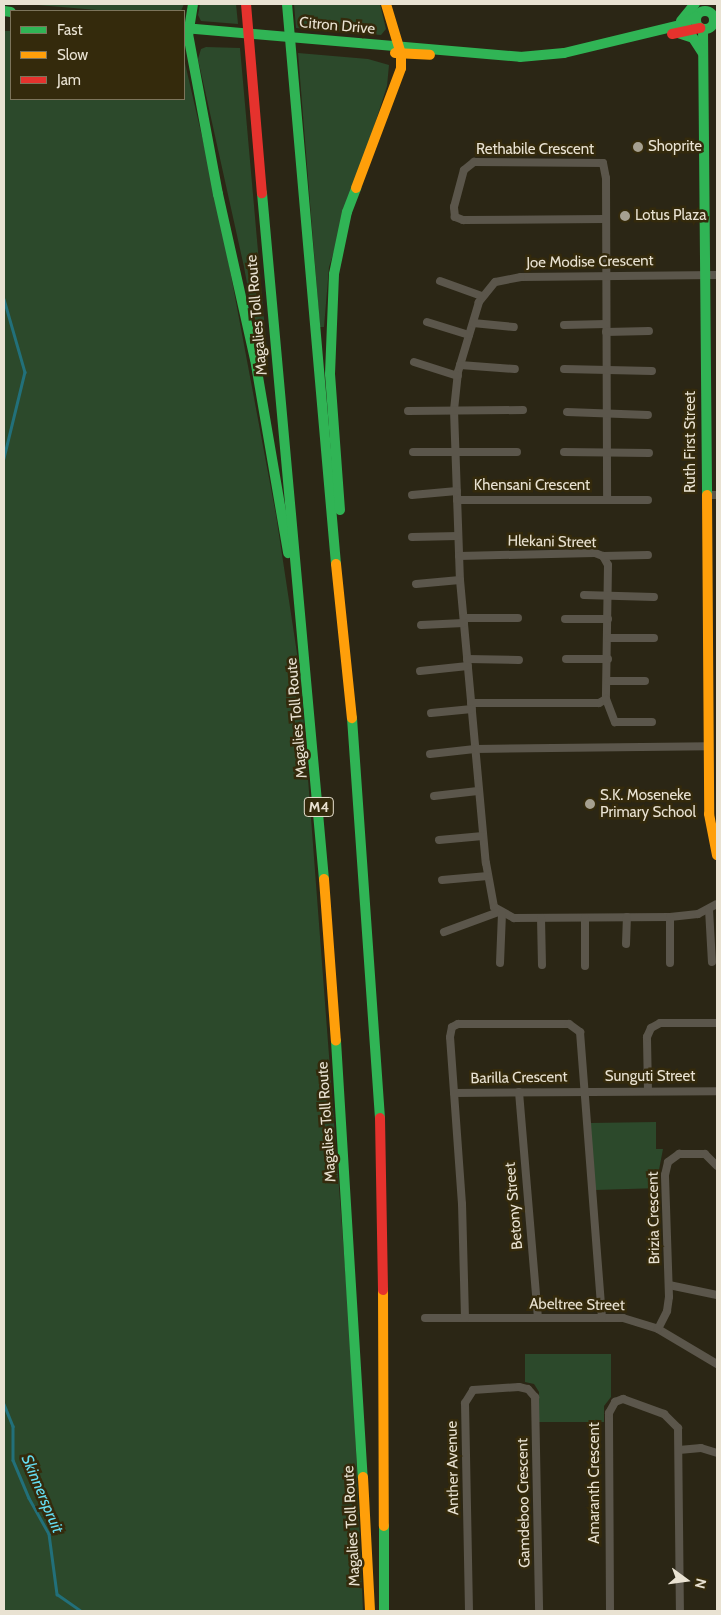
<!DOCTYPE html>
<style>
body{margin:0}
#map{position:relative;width:721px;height:1615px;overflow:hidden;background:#2b2615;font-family:Cabin,sans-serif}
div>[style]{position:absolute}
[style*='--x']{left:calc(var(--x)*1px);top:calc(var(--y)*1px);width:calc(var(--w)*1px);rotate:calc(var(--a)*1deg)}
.green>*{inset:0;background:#2c492b}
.stream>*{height:2.5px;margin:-1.25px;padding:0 1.25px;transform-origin:1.25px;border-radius:1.25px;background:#22707a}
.street>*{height:8px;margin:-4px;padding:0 4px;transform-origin:4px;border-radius:4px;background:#5b564b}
.fast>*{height:10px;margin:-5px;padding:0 5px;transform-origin:5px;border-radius:5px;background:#30b455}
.fast>.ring{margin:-5px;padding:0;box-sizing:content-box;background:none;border:10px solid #30b455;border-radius:50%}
.slow>*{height:10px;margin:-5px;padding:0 5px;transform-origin:5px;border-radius:5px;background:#ff9f0a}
.jam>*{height:10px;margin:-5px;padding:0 5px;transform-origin:5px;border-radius:5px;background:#e5322d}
.dots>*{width:14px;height:14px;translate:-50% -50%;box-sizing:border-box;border:2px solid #342a0c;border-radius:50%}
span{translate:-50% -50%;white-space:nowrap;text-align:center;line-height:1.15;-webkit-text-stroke:5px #342a0c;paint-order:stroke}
.shield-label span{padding:1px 4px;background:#342a0c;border:1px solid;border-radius:4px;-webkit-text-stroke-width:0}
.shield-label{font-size:14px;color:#e9e2d2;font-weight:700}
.street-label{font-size:15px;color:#e9e2d2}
.poi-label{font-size:15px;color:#e9e2d2}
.left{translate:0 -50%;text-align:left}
.water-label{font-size:16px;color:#65ddf2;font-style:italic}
.frame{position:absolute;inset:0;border:5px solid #e9e2d2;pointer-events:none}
.legend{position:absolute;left:10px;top:10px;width:175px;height:90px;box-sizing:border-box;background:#342a0c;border:1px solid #7c745b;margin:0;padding:6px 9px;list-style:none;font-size:15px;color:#e9e2d2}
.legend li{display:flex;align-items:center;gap:10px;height:25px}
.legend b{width:25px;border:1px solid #7c745b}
.north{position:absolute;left:661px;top:1555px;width:50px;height:50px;-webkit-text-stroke:4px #342a0c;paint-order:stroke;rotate:104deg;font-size:14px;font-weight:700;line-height:20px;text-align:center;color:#e9e2d2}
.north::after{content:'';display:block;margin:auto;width:18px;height:22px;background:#e9e2d2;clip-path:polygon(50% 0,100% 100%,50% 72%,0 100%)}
</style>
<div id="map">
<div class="green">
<i style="clip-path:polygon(26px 4px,184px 4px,181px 11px,109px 11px)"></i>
<i style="clip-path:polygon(200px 4px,236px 4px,238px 24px,201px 21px,198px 15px)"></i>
<i style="clip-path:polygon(294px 4px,380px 4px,386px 29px,381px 35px,296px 28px)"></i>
<i style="clip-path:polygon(4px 31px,11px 31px,11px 99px,184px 99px,184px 59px,217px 201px,276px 515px,300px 673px,352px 1359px,363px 1611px,4px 1611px)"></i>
<i style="clip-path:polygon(206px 47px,240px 48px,268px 364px,262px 365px,244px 267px,198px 59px,201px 49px)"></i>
<i style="clip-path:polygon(298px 53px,368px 59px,389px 65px,387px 86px,329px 267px,324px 327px,320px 327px)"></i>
<i style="clip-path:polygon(656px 1122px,656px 1149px,663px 1149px,658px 1175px,660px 1188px,595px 1190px,590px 1123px)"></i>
<i style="clip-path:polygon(525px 1354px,611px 1354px,611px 1397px,604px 1406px,604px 1422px,539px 1422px,539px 1392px,534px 1384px,525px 1382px)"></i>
</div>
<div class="stream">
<i style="--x:4;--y:299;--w:76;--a:74"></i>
<i style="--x:25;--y:372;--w:89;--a:103.7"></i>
<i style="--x:4;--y:1404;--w:24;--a:68"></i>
<i style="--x:13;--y:1426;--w:34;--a:90"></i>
<i style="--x:13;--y:1460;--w:41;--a:67.2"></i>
<i style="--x:29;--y:1498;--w:41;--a:60.9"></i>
<i style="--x:49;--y:1534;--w:61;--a:82.4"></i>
<i style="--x:57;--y:1594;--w:29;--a:35"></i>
</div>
<div class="street">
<i style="--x:605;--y:219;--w:142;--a:179.6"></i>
<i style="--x:463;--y:220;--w:9;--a:-159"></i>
<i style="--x:455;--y:217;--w:10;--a:-96"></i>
<i style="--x:454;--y:207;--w:38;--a:-75"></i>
<i style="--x:464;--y:170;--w:13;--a:-39"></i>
<i style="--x:474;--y:162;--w:129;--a:0.4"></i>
<i style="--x:603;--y:163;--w:15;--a:79"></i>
<i style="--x:606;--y:178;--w:321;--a:89.8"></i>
<i style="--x:717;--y:275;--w:196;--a:179.4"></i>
<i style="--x:521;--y:277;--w:26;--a:169"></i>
<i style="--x:495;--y:282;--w:26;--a:129"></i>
<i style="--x:479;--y:302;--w:73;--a:106.7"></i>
<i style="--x:458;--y:372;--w:38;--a:96"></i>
<i style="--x:454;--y:410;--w:170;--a:88"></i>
<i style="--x:460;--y:580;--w:284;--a:84.8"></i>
<i style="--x:486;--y:863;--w:45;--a:79.7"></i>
<i style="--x:494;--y:907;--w:23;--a:29"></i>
<i style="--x:514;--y:918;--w:156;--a:-0.4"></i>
<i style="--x:670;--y:917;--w:28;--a:-6"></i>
<i style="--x:698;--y:914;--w:21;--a:-28"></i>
<i style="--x:440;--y:281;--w:45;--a:19.7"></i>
<i style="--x:427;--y:322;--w:44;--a:17.2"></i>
<i style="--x:473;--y:323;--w:41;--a:5.6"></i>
<i style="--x:564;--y:325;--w:42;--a:-1.4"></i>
<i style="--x:606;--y:332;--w:43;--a:-1.3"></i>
<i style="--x:414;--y:362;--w:46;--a:17.7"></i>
<i style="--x:460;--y:365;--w:55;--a:4.2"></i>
<i style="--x:564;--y:369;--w:88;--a:1.3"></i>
<i style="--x:408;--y:411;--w:115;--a:-0.5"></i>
<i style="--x:567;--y:412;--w:81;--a:2.1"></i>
<i style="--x:413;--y:452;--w:104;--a:0"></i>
<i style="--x:564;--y:452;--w:85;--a:0.7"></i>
<i style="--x:412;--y:495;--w:45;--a:-5.1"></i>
<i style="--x:706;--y:495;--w:11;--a:0"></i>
<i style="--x:457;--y:500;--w:191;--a:0"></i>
<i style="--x:412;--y:537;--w:46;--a:-1.2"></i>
<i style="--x:459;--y:556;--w:136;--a:-1.3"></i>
<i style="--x:595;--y:553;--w:9;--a:21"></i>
<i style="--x:603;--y:556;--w:10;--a:61"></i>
<i style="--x:608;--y:565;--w:134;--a:90.9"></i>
<i style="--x:606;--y:699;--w:8;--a:150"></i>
<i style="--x:599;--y:703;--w:128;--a:180"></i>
<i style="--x:603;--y:556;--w:45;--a:-1.3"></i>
<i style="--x:416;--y:584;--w:44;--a:-5.2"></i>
<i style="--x:584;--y:595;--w:70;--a:1.6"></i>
<i style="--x:464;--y:618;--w:54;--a:0"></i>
<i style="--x:565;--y:619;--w:43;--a:0"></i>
<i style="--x:421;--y:625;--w:43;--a:-2.7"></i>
<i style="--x:608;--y:638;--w:46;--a:0"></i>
<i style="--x:467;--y:659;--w:52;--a:1.1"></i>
<i style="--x:566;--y:659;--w:42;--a:0"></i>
<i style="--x:420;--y:671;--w:48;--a:-5.9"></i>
<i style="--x:608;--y:681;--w:37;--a:0"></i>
<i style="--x:606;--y:699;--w:25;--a:69"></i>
<i style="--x:615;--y:722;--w:37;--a:0"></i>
<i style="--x:431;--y:713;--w:41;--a:-5.6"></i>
<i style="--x:430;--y:754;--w:45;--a:-6.3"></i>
<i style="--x:475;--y:749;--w:233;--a:-0.7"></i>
<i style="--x:434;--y:796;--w:44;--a:-6.5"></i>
<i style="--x:439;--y:840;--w:44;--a:-5.2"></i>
<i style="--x:442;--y:880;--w:46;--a:-5"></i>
<i style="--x:709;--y:909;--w:53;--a:86.8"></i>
<i style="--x:541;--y:918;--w:47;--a:88.8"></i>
<i style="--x:444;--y:932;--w:58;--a:-20.3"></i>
<i style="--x:626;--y:944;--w:27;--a:-88"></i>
<i style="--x:500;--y:963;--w:50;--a:-87.7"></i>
<i style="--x:670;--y:963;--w:46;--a:-90"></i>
<i style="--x:585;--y:966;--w:48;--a:-90"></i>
<i style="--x:648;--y:1091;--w:54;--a:-91.1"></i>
<i style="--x:647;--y:1037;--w:10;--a:-66"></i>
<i style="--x:651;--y:1028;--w:10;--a:-29"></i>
<i style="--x:660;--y:1023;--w:57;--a:0"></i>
<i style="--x:519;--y:1092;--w:226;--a:85.2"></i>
<i style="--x:454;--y:1093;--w:263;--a:-0.4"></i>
<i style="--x:669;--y:1285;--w:49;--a:11.8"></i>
<i style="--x:425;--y:1318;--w:198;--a:0"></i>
<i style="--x:623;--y:1318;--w:37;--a:17"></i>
<i style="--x:658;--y:1329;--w:69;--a:30.7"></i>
<i style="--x:465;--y:1318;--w:114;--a:-91.5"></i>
<i style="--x:462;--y:1204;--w:167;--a:-94.1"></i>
<i style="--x:450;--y:1037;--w:10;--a:-79"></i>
<i style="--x:452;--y:1027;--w:7;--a:-27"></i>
<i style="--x:458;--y:1024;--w:111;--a:0"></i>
<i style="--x:569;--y:1024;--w:14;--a:36"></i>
<i style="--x:580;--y:1032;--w:286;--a:85.6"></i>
<i style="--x:658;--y:1329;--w:20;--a:-63"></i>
<i style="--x:667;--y:1311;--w:14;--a:-82"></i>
<i style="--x:669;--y:1297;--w:122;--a:-91.9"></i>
<i style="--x:665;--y:1175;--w:13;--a:-77"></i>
<i style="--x:668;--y:1162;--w:14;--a:-36"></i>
<i style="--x:679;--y:1154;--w:26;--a:0"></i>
<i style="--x:705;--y:1154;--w:17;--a:45"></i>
<i style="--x:679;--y:1450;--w:22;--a:-5"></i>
<i style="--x:701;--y:1448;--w:17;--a:17"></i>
<i style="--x:469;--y:1611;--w:208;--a:-91.1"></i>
<i style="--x:465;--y:1403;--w:15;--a:-58"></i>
<i style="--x:473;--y:1390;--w:46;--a:-3.7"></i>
<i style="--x:519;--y:1387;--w:9;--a:13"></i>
<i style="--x:528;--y:1389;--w:11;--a:49"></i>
<i style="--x:535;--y:1397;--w:214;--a:88.9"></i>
<i style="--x:610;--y:1611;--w:198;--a:-90.3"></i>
<i style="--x:609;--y:1413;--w:13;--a:-61"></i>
<i style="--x:615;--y:1402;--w:9;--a:-21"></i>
<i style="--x:623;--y:1399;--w:44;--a:20.1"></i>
<i style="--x:664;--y:1414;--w:20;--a:45"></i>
<i style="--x:678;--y:1428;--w:183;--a:89.4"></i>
</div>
<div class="fast">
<i style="--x:193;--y:4;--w:30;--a:99"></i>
<i style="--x:188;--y:34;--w:163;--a:79.4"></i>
<i style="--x:218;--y:194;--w:169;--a:77.4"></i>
<i style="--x:255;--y:359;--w:197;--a:80.3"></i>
<i style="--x:287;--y:4;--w:562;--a:85"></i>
<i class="ring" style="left:696px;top:11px;width:8px;height:8px"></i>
<i style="--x:4;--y:11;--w:7;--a:8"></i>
<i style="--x:681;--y:21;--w:22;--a:-51"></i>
<i style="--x:184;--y:28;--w:337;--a:4.9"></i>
<i style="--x:520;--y:57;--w:44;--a:-5.2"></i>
<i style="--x:564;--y:53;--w:119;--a:-13.6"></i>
<i style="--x:680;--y:25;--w:18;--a:-27"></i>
<i style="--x:703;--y:29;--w:466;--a:89.5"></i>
<i style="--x:678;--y:33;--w:16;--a:18"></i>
<i style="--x:693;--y:38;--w:17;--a:57"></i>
<i style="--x:262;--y:193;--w:689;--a:84.84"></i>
<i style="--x:340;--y:510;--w:136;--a:-94.2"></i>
<i style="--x:330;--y:374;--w:100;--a:-87.7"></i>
<i style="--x:334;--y:274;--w:63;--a:-78.2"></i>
<i style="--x:347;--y:212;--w:26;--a:-69"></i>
<i style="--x:352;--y:718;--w:401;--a:86"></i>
<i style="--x:336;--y:1041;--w:437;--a:86.5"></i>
<i style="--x:384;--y:1526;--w:85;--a:90"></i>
</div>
<div class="slow">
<i style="--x:395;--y:53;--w:35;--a:3"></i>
<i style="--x:356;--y:188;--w:128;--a:-69.4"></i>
<i style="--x:401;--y:68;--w:14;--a:-90"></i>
<i style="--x:401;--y:54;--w:52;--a:-106.7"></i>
<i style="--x:707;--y:495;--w:319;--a:89.6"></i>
<i style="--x:709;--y:814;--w:42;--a:79"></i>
<i style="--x:336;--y:564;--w:155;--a:84.1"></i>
<i style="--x:324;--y:879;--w:162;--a:85.8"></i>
<i style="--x:383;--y:1290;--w:236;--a:89.8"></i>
<i style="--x:363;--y:1477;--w:134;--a:87"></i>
</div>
<div class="jam">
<i style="--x:246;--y:4;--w:190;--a:85.2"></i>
<i style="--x:672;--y:34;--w:29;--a:-12"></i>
<i style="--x:380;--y:1118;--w:172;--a:89"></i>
</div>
<div class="dots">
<i style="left:638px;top:147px;background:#a6a090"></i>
<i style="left:625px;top:216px;background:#a6a090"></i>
<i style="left:590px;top:804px;background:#a6a090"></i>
</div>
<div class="shield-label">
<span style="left:319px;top:807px">M4</span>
</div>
<div class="street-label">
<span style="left:337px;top:26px;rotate:5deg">Citron Drive</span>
<span style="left:535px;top:150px">Rethabile Crescent</span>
<span style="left:590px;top:262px;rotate:-1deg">Joe Modise Crescent</span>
<span style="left:257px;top:315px;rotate:-95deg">Magalies Toll Route</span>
<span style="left:691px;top:442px;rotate:-90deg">Ruth First Street</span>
<span style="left:532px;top:486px">Khensani Crescent</span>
<span style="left:552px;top:542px;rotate:1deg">Hlekani Street</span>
<span style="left:297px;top:718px;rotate:-95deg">Magalies Toll Route</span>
<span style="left:650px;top:1077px">Sunguti Street</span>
<span style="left:519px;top:1078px;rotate:-1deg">Barilla Crescent</span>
<span style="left:327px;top:1122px;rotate:-94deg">Magalies Toll Route</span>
<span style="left:514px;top:1206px;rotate:-95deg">Betony Street</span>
<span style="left:654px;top:1218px;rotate:-91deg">Brizia Crescent</span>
<span style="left:577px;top:1305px;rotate:1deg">Abeltree Street</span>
<span style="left:453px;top:1468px;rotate:-91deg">Anther Avenue</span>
<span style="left:595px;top:1483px;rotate:-90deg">Amaranth Crescent</span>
<span style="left:524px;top:1503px;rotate:-91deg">Gamdeboo Crescent</span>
<span style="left:352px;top:1526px;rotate:-93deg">Magalies Toll Route</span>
</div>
<div class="poi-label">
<span class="left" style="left:648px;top:147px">Shoprite</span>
<span class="left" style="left:635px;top:216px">Lotus Plaza</span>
<span class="left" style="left:600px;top:804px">S.K. Moseneke<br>Primary School</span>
</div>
<div class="water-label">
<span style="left:42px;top:1494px;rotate:67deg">Skinnerspruit</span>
</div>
<div class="frame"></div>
<ul class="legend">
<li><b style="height:6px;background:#30b455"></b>Fast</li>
<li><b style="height:6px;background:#ff9f0a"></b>Slow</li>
<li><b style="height:6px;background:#e5322d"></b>Jam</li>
</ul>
<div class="north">N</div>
</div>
